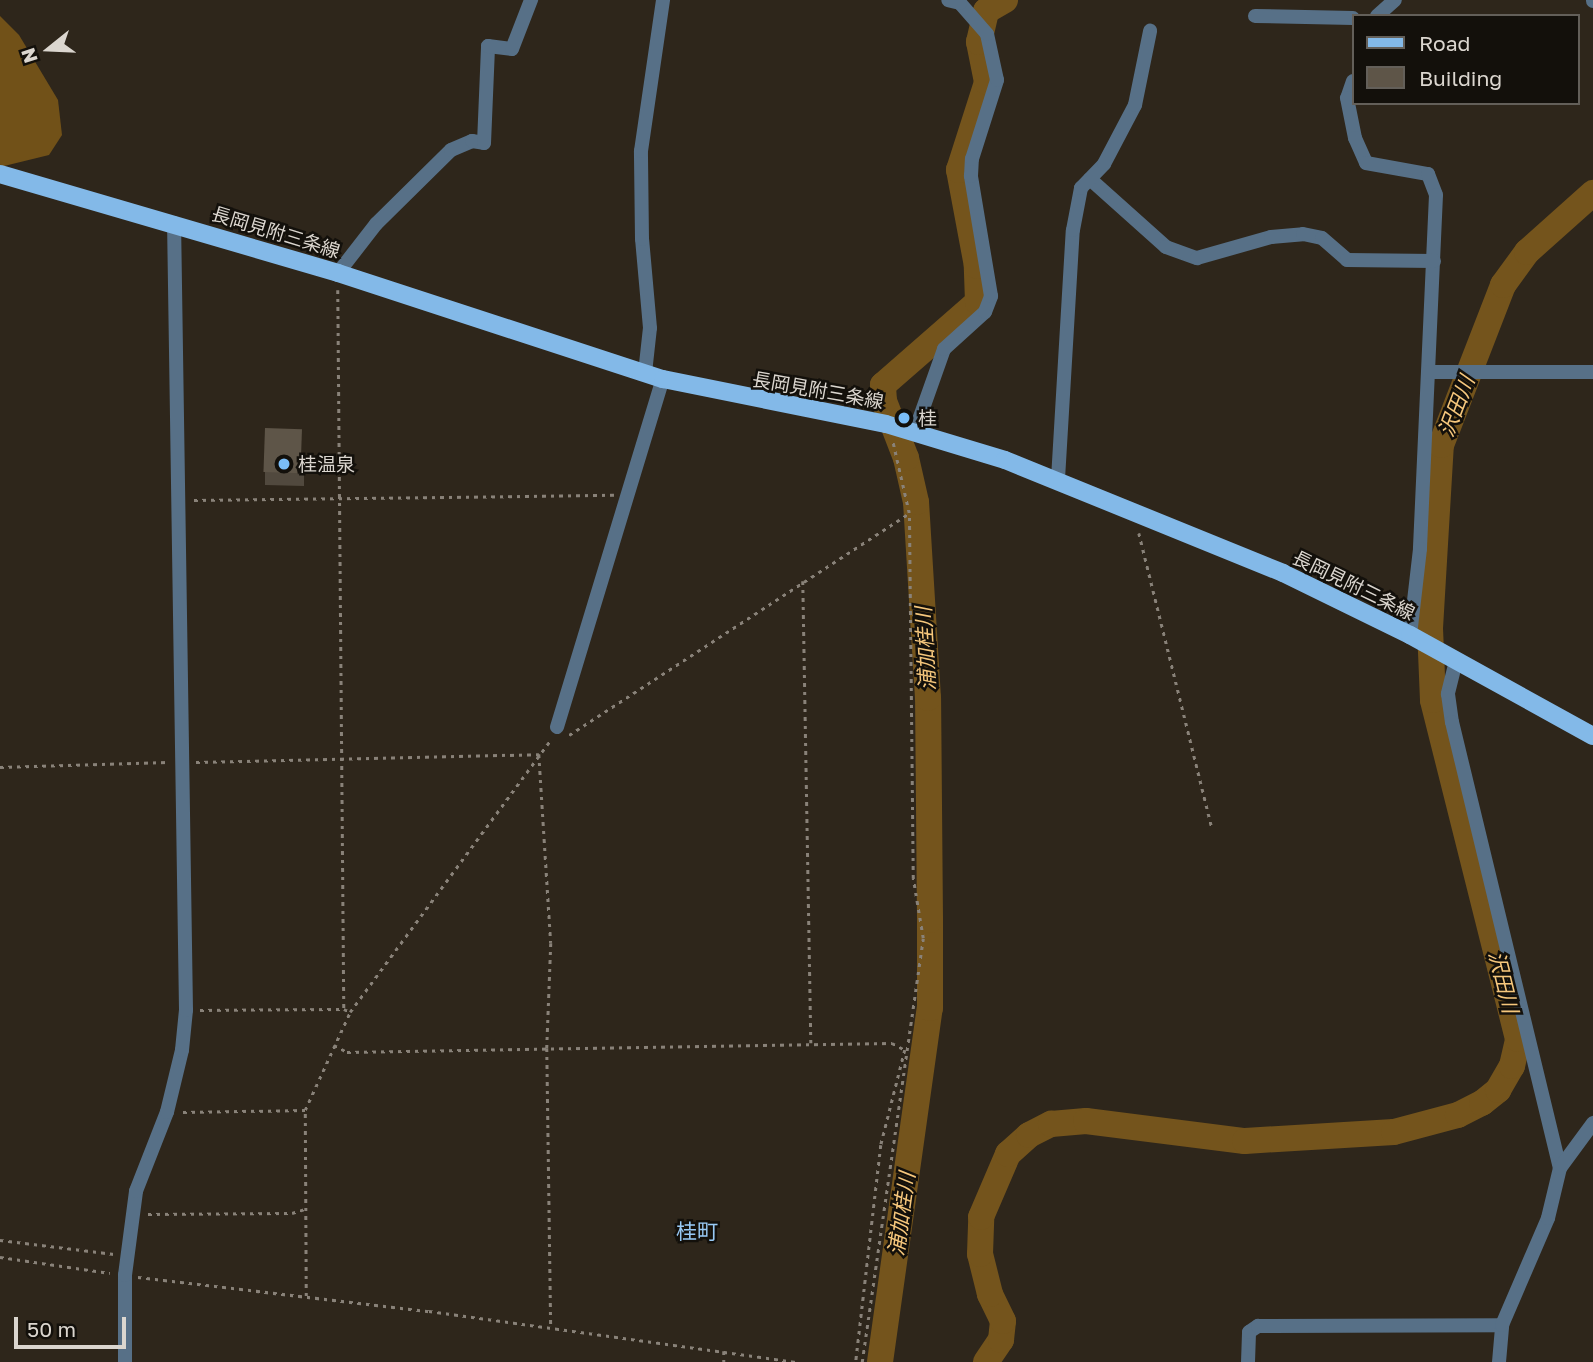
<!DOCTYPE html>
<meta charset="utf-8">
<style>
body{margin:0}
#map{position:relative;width:1593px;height:1362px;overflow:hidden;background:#2e261b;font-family:"Golos Text","Noto Sans JP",sans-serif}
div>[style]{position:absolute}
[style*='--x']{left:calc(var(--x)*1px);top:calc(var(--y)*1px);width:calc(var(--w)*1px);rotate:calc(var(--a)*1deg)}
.forest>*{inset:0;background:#715118}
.river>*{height:26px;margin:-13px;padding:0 13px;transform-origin:13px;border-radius:13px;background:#74541c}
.path>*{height:2.5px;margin-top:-1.25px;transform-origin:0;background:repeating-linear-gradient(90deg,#898279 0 3.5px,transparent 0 8.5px)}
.minor>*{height:14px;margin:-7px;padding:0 7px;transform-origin:7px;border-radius:7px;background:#577087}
.major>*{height:18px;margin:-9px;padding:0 9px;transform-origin:9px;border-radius:9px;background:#83b9e8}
.wall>*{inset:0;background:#51493e}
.building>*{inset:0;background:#5e5548;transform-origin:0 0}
.dots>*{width:19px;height:19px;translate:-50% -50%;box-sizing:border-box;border:4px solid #13100b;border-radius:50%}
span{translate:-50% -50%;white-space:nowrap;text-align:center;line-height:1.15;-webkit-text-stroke:5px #13100b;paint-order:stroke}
.street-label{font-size:19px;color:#dbd6cf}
.poi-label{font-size:19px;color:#dbd6cf}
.left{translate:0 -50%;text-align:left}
.water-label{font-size:21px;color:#f6c77c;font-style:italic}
.neighbourhood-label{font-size:21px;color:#98c9f5}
.legend{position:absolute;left:1352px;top:14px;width:228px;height:91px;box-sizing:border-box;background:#13100b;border:2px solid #635f59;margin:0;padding:9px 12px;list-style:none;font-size:21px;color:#dbd6cf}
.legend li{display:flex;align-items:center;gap:14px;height:35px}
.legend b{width:35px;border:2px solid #635f59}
.north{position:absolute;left:14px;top:14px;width:70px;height:70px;-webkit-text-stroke:5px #13100b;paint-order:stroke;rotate:252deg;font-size:19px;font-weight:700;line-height:28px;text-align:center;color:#dbd6cf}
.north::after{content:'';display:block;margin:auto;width:24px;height:32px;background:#dbd6cf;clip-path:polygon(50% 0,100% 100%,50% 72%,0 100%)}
.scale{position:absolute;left:14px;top:1317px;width:112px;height:32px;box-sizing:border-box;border:4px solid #dbd6cf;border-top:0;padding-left:9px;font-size:21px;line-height:24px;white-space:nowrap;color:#dbd6cf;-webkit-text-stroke:5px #13100b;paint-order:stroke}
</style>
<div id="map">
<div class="forest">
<i style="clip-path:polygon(0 16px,19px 35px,58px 100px,62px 135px,49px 155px,0 167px)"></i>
</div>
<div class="river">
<i style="--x:880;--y:1362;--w:358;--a:-82"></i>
<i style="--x:930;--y:1008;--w:88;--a:-90"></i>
<i style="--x:930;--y:920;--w:222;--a:-90.5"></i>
<i style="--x:928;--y:698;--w:196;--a:-93.5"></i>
<i style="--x:916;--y:502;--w:45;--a:-102.8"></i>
<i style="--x:906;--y:458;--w:61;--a:-111.1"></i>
<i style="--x:884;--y:401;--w:16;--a:-94"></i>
<i style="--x:883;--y:385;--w:126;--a:-41.1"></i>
<i style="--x:978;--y:302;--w:36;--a:-92"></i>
<i style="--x:977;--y:266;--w:98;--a:-100.6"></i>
<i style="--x:959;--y:170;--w:92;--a:-72.3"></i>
<i style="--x:987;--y:82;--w:41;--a:-101.3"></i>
<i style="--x:979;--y:42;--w:32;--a:-77"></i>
<i style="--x:986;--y:11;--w:22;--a:-30"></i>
<i style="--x:986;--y:1362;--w:27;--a:-56"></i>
<i style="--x:1001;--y:1340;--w:19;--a:-84"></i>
<i style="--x:1003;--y:1321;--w:30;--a:-116"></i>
<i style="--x:990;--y:1294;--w:41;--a:-104"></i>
<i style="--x:980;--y:1254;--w:37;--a:-88"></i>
<i style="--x:981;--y:1217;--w:69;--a:-66.8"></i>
<i style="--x:1008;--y:1154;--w:28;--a:-42"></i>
<i style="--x:1029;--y:1135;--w:25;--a:-27"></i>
<i style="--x:1051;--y:1124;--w:35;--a:-5"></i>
<i style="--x:1086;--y:1121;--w:160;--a:7.2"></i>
<i style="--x:1245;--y:1141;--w:149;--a:-3.5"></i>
<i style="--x:1394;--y:1132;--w:66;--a:-14.9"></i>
<i style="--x:1458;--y:1115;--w:27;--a:-27"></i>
<i style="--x:1482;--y:1103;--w:21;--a:-39"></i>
<i style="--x:1498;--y:1090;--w:28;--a:-60"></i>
<i style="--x:1512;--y:1066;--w:28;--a:-77"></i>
<i style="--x:1518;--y:1039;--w:349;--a:-104.1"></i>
<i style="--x:1433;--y:700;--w:72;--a:-92.4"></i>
<i style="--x:1430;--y:628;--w:183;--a:-86.6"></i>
<i style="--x:1441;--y:445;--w:172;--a:-68.8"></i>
<i style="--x:1503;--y:285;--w:41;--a:-54"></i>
<i style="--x:1527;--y:252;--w:89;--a:-41.8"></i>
</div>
<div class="path">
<i style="--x:338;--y:290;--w:719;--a:89.52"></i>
<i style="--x:344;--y:1009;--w:7;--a:27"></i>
<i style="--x:194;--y:500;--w:420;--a:-0.7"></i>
<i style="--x:1139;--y:533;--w:305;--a:76.1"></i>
<i style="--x:803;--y:581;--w:462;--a:89"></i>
<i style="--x:569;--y:735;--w:406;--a:-33.1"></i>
<i style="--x:539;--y:754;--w:189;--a:86.4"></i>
<i style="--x:551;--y:943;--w:105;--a:92.2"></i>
<i style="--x:547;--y:1048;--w:279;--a:89.2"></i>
<i style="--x:196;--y:762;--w:343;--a:-1.3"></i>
<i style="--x:0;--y:767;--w:168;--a:-1.7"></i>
<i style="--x:200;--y:1010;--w:144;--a:-0.4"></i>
<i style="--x:334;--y:1045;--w:15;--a:28"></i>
<i style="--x:347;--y:1052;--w:545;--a:-0.95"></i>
<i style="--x:892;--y:1043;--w:15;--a:28"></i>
<i style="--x:905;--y:1050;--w:98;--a:104.2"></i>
<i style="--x:881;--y:1145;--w:218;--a:96.6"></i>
<i style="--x:183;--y:1112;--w:122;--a:-0.9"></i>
<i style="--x:148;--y:1214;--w:144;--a:-0.4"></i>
<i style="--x:292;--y:1213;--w:14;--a:-17"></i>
<i style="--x:0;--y:1240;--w:115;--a:7"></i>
<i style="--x:0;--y:1257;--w:111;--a:8.3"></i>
<i style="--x:138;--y:1277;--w:293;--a:6.7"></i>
<i style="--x:429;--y:1311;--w:372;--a:7.9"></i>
<i style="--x:306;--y:1296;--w:186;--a:-90.3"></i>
<i style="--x:305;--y:1110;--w:108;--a:-65.3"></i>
<i style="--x:350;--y:1012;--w:339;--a:-53.6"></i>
<i style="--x:724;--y:1351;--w:11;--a:90"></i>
<i style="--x:862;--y:1362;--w:428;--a:-81.8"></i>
<i style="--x:923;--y:938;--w:61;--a:-99.5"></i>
<i style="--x:913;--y:878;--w:365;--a:-90.6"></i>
<i style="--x:909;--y:513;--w:72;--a:-102.9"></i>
</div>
<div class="minor">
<i style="--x:1593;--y:0;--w:1;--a:90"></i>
<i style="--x:1255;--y:16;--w:98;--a:1.2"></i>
<i style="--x:1377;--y:16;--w:24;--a:-42"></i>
<i style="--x:1353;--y:81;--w:18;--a:109"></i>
<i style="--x:1347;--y:98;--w:41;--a:78.7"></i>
<i style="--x:1355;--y:138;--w:27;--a:66"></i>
<i style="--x:1366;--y:163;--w:63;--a:10.1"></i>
<i style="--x:1428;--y:174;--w:22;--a:69"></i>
<i style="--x:1436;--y:195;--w:354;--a:92.6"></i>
<i style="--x:1420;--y:549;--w:87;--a:96.6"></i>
<i style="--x:1090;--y:179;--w:102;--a:41.8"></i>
<i style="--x:1166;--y:247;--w:33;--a:20"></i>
<i style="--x:1197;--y:258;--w:77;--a:-15.8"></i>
<i style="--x:1271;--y:237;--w:32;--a:-5"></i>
<i style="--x:1303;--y:234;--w:19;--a:12"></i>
<i style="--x:1322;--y:238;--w:33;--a:41"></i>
<i style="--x:1347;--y:260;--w:87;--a:0.7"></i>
<i style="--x:338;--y:273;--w:62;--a:-52.2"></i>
<i style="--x:376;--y:224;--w:105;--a:-44.6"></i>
<i style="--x:451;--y:150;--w:23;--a:-23"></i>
<i style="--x:472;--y:141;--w:12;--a:9"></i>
<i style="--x:484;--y:143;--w:97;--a:-87.6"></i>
<i style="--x:488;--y:46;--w:24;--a:7"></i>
<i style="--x:512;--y:49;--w:53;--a:-68.8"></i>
<i style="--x:1429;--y:372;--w:164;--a:0"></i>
<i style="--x:645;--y:373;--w:45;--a:-83.7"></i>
<i style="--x:650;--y:328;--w:89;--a:-95.1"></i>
<i style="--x:642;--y:239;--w:88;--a:-90.7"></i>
<i style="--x:641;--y:151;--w:153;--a:-81.7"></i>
<i style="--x:915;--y:431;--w:87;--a:-70.5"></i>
<i style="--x:944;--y:349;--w:55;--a:-42.1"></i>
<i style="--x:985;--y:312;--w:17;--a:-69"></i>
<i style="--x:991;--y:296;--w:122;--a:-99.5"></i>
<i style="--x:971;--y:176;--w:17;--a:-87"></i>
<i style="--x:972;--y:159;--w:83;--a:-72.4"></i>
<i style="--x:997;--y:80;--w:47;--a:-102.3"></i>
<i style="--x:987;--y:34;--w:41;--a:-131.1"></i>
<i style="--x:960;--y:3;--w:12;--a:-166"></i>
<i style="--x:1058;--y:479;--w:249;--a:-86.6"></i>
<i style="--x:1073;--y:230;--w:43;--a:-79.2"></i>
<i style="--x:1081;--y:188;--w:33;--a:-46"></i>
<i style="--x:1104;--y:164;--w:67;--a:-62.3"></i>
<i style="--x:1135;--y:105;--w:76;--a:-78.5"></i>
<i style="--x:1456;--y:661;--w:34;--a:104"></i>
<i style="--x:1448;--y:694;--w:28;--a:82"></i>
<i style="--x:1452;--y:722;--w:459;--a:76.4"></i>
<i style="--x:557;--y:727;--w:364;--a:-73.1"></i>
<i style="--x:125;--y:1362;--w:87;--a:-90"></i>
<i style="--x:125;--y:1275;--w:85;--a:-82.5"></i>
<i style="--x:136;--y:1191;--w:85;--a:-68.6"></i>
<i style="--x:167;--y:1112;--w:64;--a:-76.4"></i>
<i style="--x:182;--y:1050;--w:40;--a:-84.3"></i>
<i style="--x:186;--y:1010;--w:787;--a:-90.87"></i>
<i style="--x:1248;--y:1362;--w:30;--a:-88"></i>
<i style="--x:1249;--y:1332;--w:11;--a:-34"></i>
<i style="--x:1258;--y:1326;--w:244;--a:-0.2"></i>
<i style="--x:1499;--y:1362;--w:37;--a:-85"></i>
<i style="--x:1502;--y:1325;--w:116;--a:-66.7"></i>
<i style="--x:1548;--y:1218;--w:51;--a:-76.5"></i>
<i style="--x:1560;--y:1168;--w:56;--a:-53.7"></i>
</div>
<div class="major">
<i style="--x:0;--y:174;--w:352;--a:16.3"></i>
<i style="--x:338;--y:273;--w:342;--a:18.1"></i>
<i style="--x:663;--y:379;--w:227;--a:11.4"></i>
<i style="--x:886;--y:424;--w:124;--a:16.8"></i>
<i style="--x:1005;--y:460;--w:300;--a:22.1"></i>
<i style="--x:1283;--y:573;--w:141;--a:26"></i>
<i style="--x:1410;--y:635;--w:209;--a:28.9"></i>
</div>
<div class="wall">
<i style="clip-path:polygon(265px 428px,304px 473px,304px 486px,265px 485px)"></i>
</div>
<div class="building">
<i style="left:265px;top:428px;width:37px;height:44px;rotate:2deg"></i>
</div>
<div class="dots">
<i style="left:904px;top:418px;background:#7bbef8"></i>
<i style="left:284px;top:464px;background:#7bbef8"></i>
</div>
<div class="street-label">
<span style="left:276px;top:232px;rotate:17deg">長岡見附三条線</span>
<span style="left:818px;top:390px;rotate:10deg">長岡見附三条線</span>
<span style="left:1354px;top:585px;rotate:26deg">長岡見附三条線</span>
</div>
<div class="poi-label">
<span class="left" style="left:918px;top:418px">桂</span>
<span class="left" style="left:298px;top:464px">桂温泉</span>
</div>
<div class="water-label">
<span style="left:1456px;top:406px;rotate:-69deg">沢田川</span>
<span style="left:925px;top:649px;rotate:-93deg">浦加桂川</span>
<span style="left:1504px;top:982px;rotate:76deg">沢田川</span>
<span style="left:901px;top:1214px;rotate:-82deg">浦加桂川</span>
</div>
<div class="neighbourhood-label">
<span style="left:697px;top:1231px">桂町</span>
</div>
<ul class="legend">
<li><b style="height:9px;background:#83b9e8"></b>Road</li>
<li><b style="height:19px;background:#5e5548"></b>Building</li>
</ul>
<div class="north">N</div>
<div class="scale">50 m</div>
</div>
